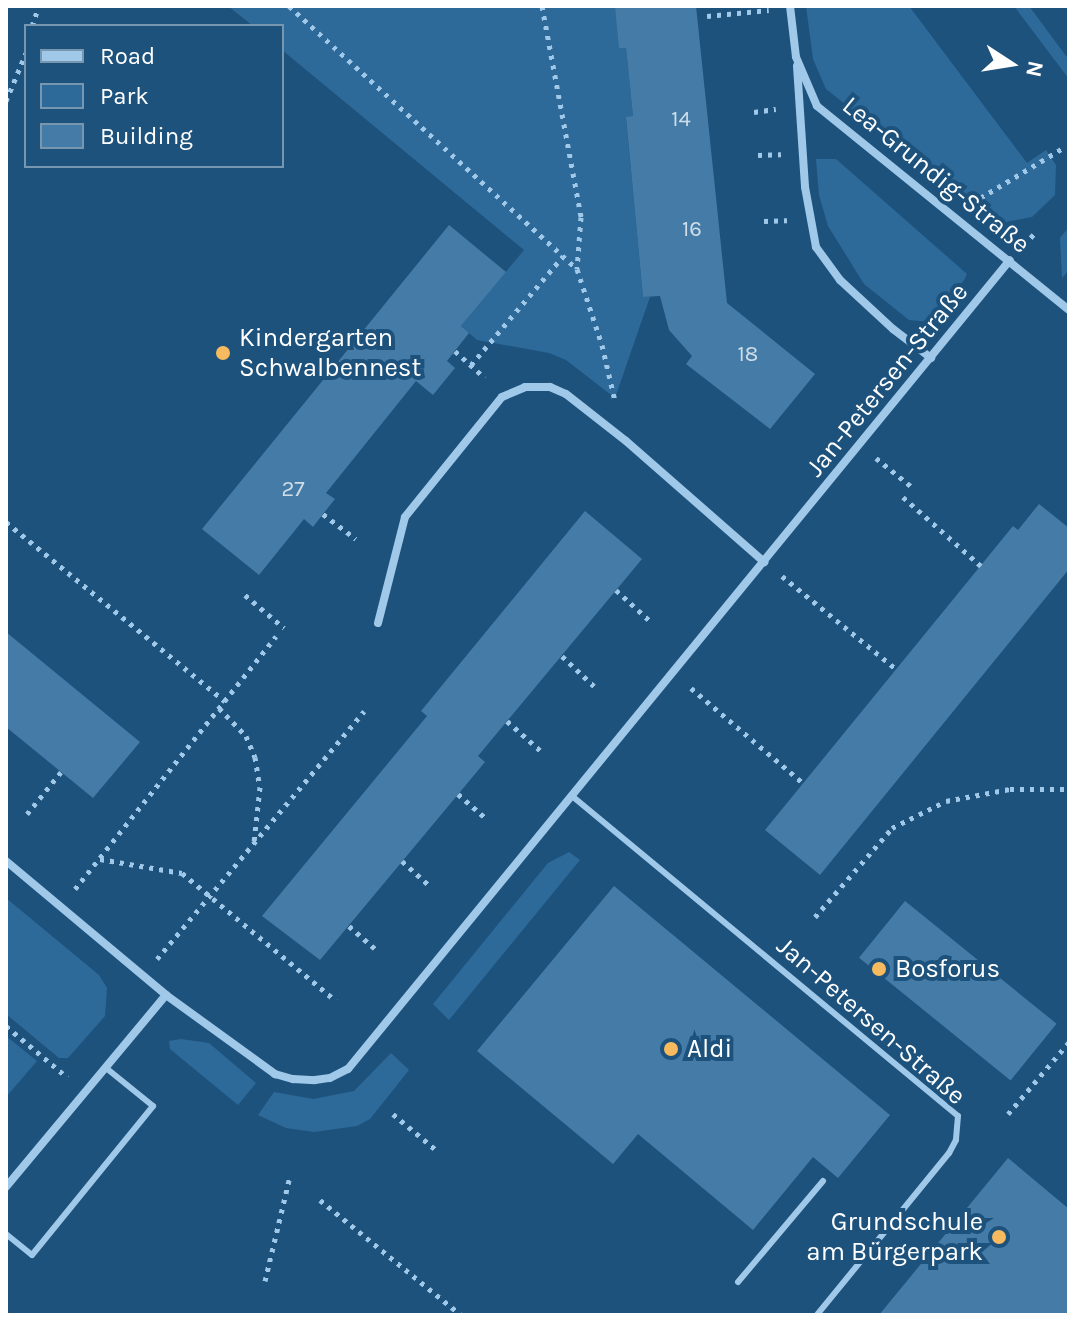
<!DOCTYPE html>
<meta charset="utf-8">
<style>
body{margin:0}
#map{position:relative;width:1075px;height:1321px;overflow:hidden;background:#1d527d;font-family:Karla,sans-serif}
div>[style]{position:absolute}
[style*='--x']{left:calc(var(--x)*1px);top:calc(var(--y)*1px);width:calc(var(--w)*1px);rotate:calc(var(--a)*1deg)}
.green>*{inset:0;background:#2d6a9a}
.building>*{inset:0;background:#457ca7;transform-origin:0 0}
.path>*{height:5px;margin-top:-2.5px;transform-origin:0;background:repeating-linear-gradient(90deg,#a0c8e8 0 4px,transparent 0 10px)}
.lane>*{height:6px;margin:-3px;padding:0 3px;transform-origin:3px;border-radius:3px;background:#a0c8e8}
.street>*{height:8px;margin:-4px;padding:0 4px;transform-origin:4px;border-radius:4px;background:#a0c8e8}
.dots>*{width:22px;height:22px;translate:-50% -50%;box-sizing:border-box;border:4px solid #1d527d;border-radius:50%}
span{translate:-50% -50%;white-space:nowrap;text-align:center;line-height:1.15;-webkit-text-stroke:8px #1d527d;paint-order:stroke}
.number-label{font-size:22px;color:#d0dee9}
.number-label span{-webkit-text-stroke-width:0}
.street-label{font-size:26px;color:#fff}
.poi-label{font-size:26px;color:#fff}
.left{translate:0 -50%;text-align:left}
.right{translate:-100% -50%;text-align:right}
.frame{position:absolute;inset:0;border:8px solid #fff;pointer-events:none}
.legend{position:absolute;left:24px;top:24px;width:260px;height:144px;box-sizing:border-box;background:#1d527d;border:2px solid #7797b1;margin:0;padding:10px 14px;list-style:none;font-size:24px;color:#fff}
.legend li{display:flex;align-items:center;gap:16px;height:40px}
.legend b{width:40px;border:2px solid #7797b1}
.north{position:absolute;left:971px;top:24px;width:80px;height:80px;-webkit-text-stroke:6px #1d527d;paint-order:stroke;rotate:102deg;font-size:22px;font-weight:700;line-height:32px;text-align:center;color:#fff}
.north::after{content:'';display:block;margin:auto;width:28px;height:36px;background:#fff;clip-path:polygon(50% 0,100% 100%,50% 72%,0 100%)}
</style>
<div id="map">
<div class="green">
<i style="clip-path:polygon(228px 6px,615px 6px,626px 48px,633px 116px,626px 118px,643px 297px,650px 297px,615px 398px,566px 360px,549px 353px,477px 340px,461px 326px,524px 250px,282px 50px,282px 26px,253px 26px)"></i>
<i style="clip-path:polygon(806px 6px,909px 6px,1027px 163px,1046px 150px,1056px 165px,1055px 195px,1032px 217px,995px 224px,826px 89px,813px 59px)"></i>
<i style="clip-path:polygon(1014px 6px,1029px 6px,1069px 60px,1069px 79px)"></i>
<i style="clip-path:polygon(816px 159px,836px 159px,967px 274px,952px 307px,930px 322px,909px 320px,864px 284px,828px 226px,819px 195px)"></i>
<i style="clip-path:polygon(1069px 227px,1069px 270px,1062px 278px,1060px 238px)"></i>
<i style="clip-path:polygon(569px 852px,580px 860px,449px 1020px,433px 1004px,548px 863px)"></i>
<i style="clip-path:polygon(6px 898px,99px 975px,107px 988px,105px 1016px,68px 1058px,59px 1058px,6px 1014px)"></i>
<i style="clip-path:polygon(6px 1036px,37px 1061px,6px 1097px)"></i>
<i style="clip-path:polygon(181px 1039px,209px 1043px,256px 1083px,238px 1105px,170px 1049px,169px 1041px)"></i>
<i style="clip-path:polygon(391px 1053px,409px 1070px,370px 1119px,357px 1126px,314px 1132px,286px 1128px,258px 1115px,274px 1092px,313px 1099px,354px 1091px)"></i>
</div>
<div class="building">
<i style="clip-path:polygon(615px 6px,696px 6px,727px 303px,815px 374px,770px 429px,686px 364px,692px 356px,669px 330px,660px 296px,643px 297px,626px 117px,633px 116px,626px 48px,619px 48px)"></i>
<i style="clip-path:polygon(449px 225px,506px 272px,461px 326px,469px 333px,447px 361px,455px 368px,433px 395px,416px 381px,326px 493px,335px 499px,323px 514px,313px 527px,304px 519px,259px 575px,202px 529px)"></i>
<i style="clip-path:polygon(1039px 504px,1069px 528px,1069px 569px,820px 875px,765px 830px,1013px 526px,1018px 530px)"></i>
<i style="clip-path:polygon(585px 511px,642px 559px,478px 756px,485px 762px,320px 960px,262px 916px,427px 716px,421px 711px)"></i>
<i style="clip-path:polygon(6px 632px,140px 742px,93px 798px,6px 727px)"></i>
<i style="clip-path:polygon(614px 886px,890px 1115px,838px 1178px,813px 1157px,753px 1230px,638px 1134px,613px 1164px,477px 1051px)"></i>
<i style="left:905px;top:901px;width:195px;height:73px;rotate:39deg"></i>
<i style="clip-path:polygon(1008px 1158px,1069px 1209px,1069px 1315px,879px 1315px)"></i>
</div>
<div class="path">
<i style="--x:289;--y:6;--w:390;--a:42.4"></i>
<i style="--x:577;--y:269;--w:80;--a:71.8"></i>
<i style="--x:602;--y:345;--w:57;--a:76.9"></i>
<i style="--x:542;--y:6;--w:215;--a:79.5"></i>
<i style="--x:581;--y:217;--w:52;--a:94.4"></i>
<i style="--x:707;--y:16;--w:62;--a:-5.5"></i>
<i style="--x:32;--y:26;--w:21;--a:-71"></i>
<i style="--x:6;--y:101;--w:52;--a:-67.4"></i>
<i style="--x:754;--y:112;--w:22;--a:-8"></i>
<i style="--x:758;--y:155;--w:23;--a:-2"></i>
<i style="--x:972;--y:203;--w:109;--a:-31.1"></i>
<i style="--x:764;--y:221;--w:23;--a:-2"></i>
<i style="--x:1024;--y:245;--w:15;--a:-48"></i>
<i style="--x:455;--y:351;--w:40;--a:42"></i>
<i style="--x:471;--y:365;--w:143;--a:-49.8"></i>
<i style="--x:876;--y:458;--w:46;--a:38.9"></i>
<i style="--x:903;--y:497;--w:104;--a:41.5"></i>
<i style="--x:323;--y:514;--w:41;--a:37.1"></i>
<i style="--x:6;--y:522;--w:283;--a:39.3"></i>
<i style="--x:782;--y:576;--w:147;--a:39.2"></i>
<i style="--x:616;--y:590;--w:45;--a:42.3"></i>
<i style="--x:245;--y:595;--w:51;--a:40.2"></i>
<i style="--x:562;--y:656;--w:44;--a:43.2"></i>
<i style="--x:691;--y:688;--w:147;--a:40.3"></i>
<i style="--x:219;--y:708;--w:39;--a:46"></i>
<i style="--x:246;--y:736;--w:23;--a:67"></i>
<i style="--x:255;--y:757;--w:30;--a:81"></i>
<i style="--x:260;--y:787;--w:55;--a:96.2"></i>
<i style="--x:507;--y:721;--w:45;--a:41.4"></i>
<i style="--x:458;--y:794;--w:37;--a:41"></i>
<i style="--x:27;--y:814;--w:54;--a:-51"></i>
<i style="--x:100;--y:859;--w:83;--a:9.7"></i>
<i style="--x:182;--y:873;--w:200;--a:39.7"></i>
<i style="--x:402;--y:861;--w:38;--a:42"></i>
<i style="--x:75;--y:889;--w:323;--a:-51.5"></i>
<i style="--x:815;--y:917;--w:118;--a:-49.1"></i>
<i style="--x:892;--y:828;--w:60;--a:-26.6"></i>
<i style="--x:946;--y:801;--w:65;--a:-10.6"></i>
<i style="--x:1010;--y:789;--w:59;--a:0"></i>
<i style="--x:349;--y:926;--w:37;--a:41"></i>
<i style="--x:157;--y:959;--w:323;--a:-50.1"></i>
<i style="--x:6;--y:1026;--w:80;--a:39.9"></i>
<i style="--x:393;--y:1114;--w:55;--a:39.8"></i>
<i style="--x:1008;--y:1114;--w:94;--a:-49.7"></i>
<i style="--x:320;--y:1200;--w:182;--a:39.2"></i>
<i style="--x:265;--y:1281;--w:108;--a:-76.6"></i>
</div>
<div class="lane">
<i style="--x:572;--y:796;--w:501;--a:39.66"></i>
<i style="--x:958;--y:1116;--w:24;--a:95"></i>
<i style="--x:956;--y:1140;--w:15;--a:118"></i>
<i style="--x:949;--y:1153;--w:209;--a:129.2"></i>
<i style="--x:6;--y:1234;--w:33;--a:39"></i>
<i style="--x:32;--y:1255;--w:192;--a:-50.9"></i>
<i style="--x:153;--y:1106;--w:60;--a:-141"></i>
<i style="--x:738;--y:1282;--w:132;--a:-49.9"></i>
</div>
<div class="street">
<i style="--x:790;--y:6;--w:51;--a:83.3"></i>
<i style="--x:796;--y:57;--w:53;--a:66.8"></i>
<i style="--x:817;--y:106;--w:324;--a:39"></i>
<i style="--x:797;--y:66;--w:121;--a:86.2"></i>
<i style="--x:805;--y:187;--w:61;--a:79.6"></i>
<i style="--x:816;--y:247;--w:41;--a:54"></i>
<i style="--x:840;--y:280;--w:72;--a:42.8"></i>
<i style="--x:893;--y:329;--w:48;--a:37.3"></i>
<i style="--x:378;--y:623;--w:109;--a:-75.7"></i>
<i style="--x:405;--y:517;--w:154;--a:-51.1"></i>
<i style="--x:502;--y:397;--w:25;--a:-23"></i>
<i style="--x:525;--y:387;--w:25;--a:0"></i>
<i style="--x:550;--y:387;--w:17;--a:24"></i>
<i style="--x:566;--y:394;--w:76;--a:38.1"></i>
<i style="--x:626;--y:441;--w:184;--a:41.2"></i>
<i style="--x:6;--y:861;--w:209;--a:39.9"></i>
<i style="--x:166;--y:995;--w:135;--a:35.9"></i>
<i style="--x:275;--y:1074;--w:19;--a:16"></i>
<i style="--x:293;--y:1079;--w:22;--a:3"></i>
<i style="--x:315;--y:1080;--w:15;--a:-8"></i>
<i style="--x:330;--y:1078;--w:20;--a:-27"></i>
<i style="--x:348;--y:1069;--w:1045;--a:-50.71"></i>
<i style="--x:6;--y:1187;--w:250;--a:-50.2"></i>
</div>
<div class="dots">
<i style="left:223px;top:353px;background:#f8ba5e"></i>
<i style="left:879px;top:969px;background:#f8ba5e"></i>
<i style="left:671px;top:1049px;background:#f8ba5e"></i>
<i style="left:999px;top:1237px;background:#f8ba5e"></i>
</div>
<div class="number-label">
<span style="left:681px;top:120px">14</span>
<span style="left:692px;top:230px">16</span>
<span style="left:748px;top:355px">18</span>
<span style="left:293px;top:490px">27</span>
</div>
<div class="street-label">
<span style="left:936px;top:175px;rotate:39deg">Lea-Grundig-Straße</span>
<span style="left:887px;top:380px;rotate:-51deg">Jan-Petersen-Straße</span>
<span style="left:871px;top:1021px;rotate:41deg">Jan-Petersen-Straße</span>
</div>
<div class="poi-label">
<span class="left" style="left:239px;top:353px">Kindergarten<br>Schwalbennest</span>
<span class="left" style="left:895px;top:969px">Bosforus</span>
<span class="left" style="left:687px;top:1049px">Aldi</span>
<span class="right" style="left:983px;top:1237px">Grundschule<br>am Bürgerpark</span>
</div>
<div class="frame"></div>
<ul class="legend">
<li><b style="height:10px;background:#a0c8e8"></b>Road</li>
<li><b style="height:22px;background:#2d6a9a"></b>Park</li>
<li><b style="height:22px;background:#457ca7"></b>Building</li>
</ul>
<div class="north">N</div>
</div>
